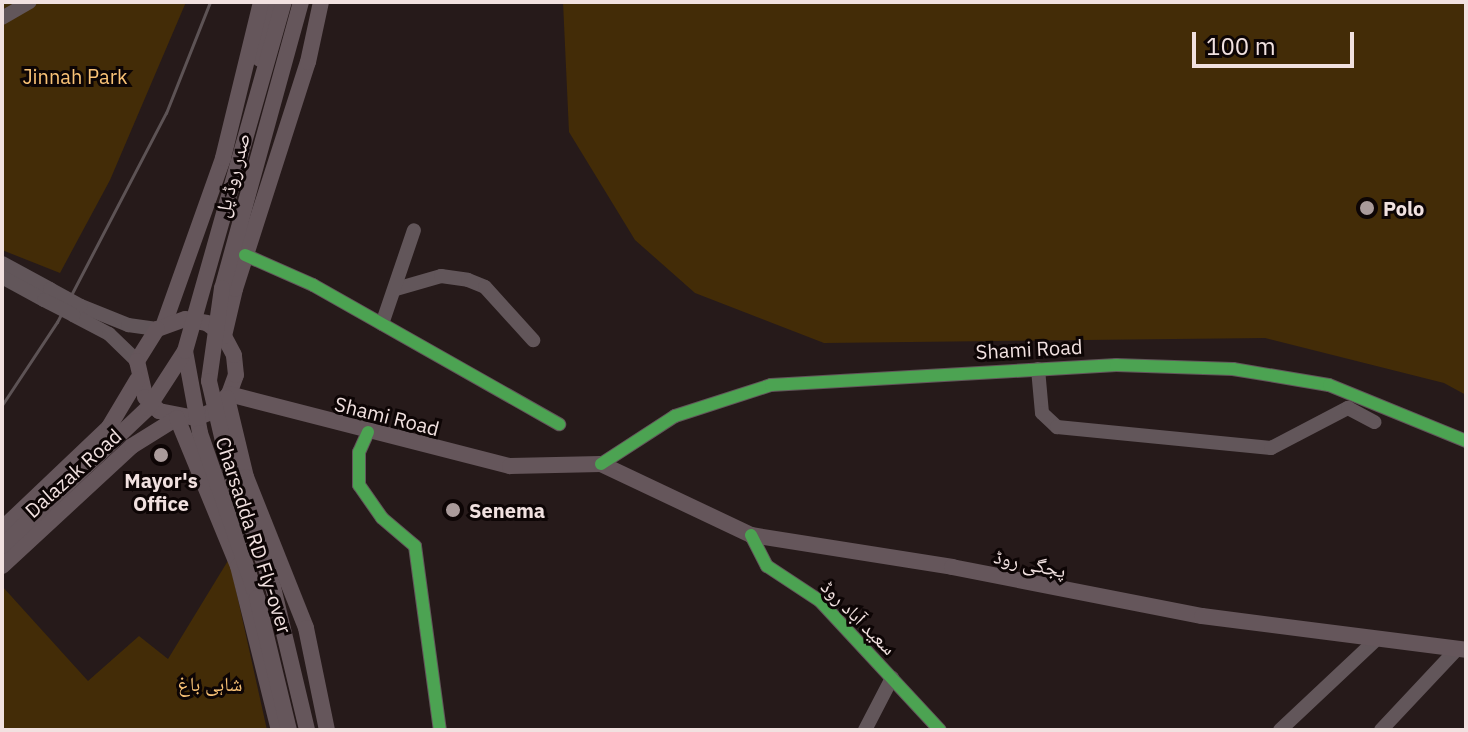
<!DOCTYPE html>
<meta charset="utf-8">
<style>
body{margin:0}
#map{position:relative;width:1468px;height:732px;overflow:hidden;background:#261a1a;font-family:"IBM Plex Sans","Noto Naskh Arabic",sans-serif}
div>[style]{position:absolute}
[style*='--x']{left:calc(var(--x)*1px);top:calc(var(--y)*1px);width:calc(var(--w)*1px);rotate:calc(var(--a)*1deg)}
.green>*{inset:0;background:#432c07}
.minor>*{height:14px;margin:-7px;padding:0 7px;transform-origin:7px;border-radius:7px;background:#62565a}
.major>*{height:16px;margin:-8px;padding:0 8px;transform-origin:8px;border-radius:8px;background:#65565b}
.rail>*{height:3px;margin:-1.5px;padding:0 1.5px;transform-origin:1.5px;border-radius:1.5px;background:#5d5355}
.minor-bridge>*{height:14px;margin:-7px;padding:0 7px;transform-origin:7px;border-radius:7px;background:#62565a}
.major-bridge>*{height:16px;margin:-8px;padding:0 8px;transform-origin:8px;border-radius:8px;background:#65565b}
.cycleway>*{height:12px;margin:-6px;padding:0 6px;transform-origin:6px;border-radius:6px;background:#4ca352}
.dots>*{width:22px;height:22px;translate:-50% -50%;box-sizing:border-box;border:4px solid #0d0505;border-radius:50%}
span{translate:-50% -50%;white-space:nowrap;text-align:center;line-height:1.15;-webkit-text-stroke:6px #0d0505;paint-order:stroke}
.park-label{font-size:20px;color:#f9c276}
.street-label{font-size:20px;color:#f1e1e0}
.poi-label{font-size:20px;color:#f1e1e0;font-weight:700}
.left{translate:0 -50%;text-align:left}
.frame{position:absolute;inset:0;border:4px solid #f1e1e0;pointer-events:none}
.scale{position:absolute;left:1192px;top:32px;width:162px;height:36px;box-sizing:border-box;border:4px solid #f1e1e0;border-top:0;padding-left:10px;font-size:24px;line-height:28px;white-space:nowrap;color:#f1e1e0;-webkit-text-stroke:6px #0d0505;paint-order:stroke}
</style>
<div id="map">
<div class="green">
<i style="clip-path:polygon(2px 2px,186px 2px,110px 180px,60px 273px,2px 250px)"></i>
<i style="clip-path:polygon(563px 2px,1466px 2px,1466px 395px,1444px 383px,1265px 338px,824px 343px,695px 293px,635px 240px,569px 132px)"></i>
<i style="clip-path:polygon(229px 559px,267px 730px,2px 730px,2px 586px,88px 681px,139px 636px,168px 659px)"></i>
</div>
<div class="minor">
<i style="--x:2;--y:18;--w:32;--a:-30"></i>
<i style="--x:245;--y:255;--w:74;--a:23.8"></i>
<i style="--x:313;--y:285;--w:283;--a:29.5"></i>
<i style="--x:2;--y:263;--w:55;--a:28.4"></i>
<i style="--x:2;--y:277;--w:48;--a:28.7"></i>
<i style="--x:396;--y:289;--w:47;--a:-16.1"></i>
<i style="--x:441;--y:276;--w:27;--a:8"></i>
<i style="--x:468;--y:280;--w:18;--a:22"></i>
<i style="--x:485;--y:287;--w:72;--a:47.8"></i>
<i style="--x:81;--y:306;--w:51;--a:22"></i>
<i style="--x:128;--y:325;--w:29;--a:8"></i>
<i style="--x:73;--y:315;--w:41;--a:27.8"></i>
<i style="--x:109;--y:334;--w:39;--a:44"></i>
<i style="--x:382;--y:324;--w:99;--a:-71.2"></i>
<i style="--x:1038;--y:369;--w:44;--a:84.8"></i>
<i style="--x:1042;--y:413;--w:21;--a:43"></i>
<i style="--x:1057;--y:427;--w:215;--a:5.6"></i>
<i style="--x:1271;--y:448;--w:87;--a:-27.5"></i>
<i style="--x:1348;--y:408;--w:30;--a:28"></i>
<i style="--x:368;--y:432;--w:22;--a:114"></i>
<i style="--x:359;--y:452;--w:33;--a:90"></i>
<i style="--x:359;--y:485;--w:40;--a:55.1"></i>
<i style="--x:382;--y:518;--w:43;--a:40.3"></i>
<i style="--x:415;--y:546;--w:186;--a:82.3"></i>
<i style="--x:601;--y:464;--w:88;--a:-33"></i>
<i style="--x:675;--y:416;--w:101;--a:-17.9"></i>
<i style="--x:771;--y:385;--w:346;--a:-3.3"></i>
<i style="--x:1116;--y:365;--w:117;--a:2"></i>
<i style="--x:1233;--y:369;--w:97;--a:9.5"></i>
<i style="--x:1329;--y:385;--w:148;--a:22.2"></i>
<i style="--x:751;--y:535;--w:35;--a:63"></i>
<i style="--x:767;--y:566;--w:64;--a:33.4"></i>
<i style="--x:820;--y:601;--w:176;--a:47.1"></i>
<i style="--x:865;--y:730;--w:59;--a:-62.6"></i>
<i style="--x:1280;--y:730;--w:134;--a:-43.2"></i>
<i style="--x:1381;--y:730;--w:112;--a:-46.8"></i>
</div>
<div class="major">
<i style="--x:260;--y:59;--w:58;--a:-77.2"></i>
<i style="--x:164;--y:324;--w:176;--a:-70.4"></i>
<i style="--x:223;--y:158;--w:161;--a:-76.3"></i>
<i style="--x:224;--y:336;--w:21;--a:-143"></i>
<i style="--x:207;--y:323;--w:22;--a:-170"></i>
<i style="--x:185;--y:319;--w:30;--a:160"></i>
<i style="--x:157;--y:329;--w:38;--a:122"></i>
<i style="--x:137;--y:361;--w:37;--a:77"></i>
<i style="--x:145;--y:397;--w:20;--a:45"></i>
<i style="--x:159;--y:411;--w:38;--a:11"></i>
<i style="--x:196;--y:418;--w:18;--a:-22"></i>
<i style="--x:213;--y:411;--w:23;--a:-47"></i>
<i style="--x:229;--y:394;--w:20;--a:-70"></i>
<i style="--x:236;--y:375;--w:20;--a:-96"></i>
<i style="--x:234;--y:355;--w:21;--a:-118"></i>
<i style="--x:224;--y:336;--w:48;--a:-76.8"></i>
<i style="--x:235;--y:289;--w:238;--a:-72.2"></i>
<i style="--x:308;--y:62;--w:61;--a:-77.8"></i>
<i style="--x:229;--y:394;--w:290;--a:14.4"></i>
<i style="--x:510;--y:466;--w:91;--a:-1.3"></i>
<i style="--x:601;--y:464;--w:166;--a:25.3"></i>
<i style="--x:751;--y:535;--w:204;--a:9"></i>
<i style="--x:952;--y:567;--w:255;--a:11.1"></i>
<i style="--x:1202;--y:616;--w:266;--a:7.3"></i>
<i style="--x:227;--y:398;--w:81;--a:76.5"></i>
<i style="--x:246;--y:477;--w:162;--a:68.3"></i>
<i style="--x:306;--y:628;--w:104;--a:78.4"></i>
<i style="--x:2;--y:529;--w:148;--a:-43.6"></i>
<i style="--x:109;--y:427;--w:55;--a:-59.2"></i>
<i style="--x:2;--y:566;--w:177;--a:-42.7"></i>
<i style="--x:132;--y:446;--w:53;--a:-31.9"></i>
<i style="--x:177;--y:418;--w:160;--a:67.6"></i>
<i style="--x:238;--y:566;--w:169;--a:76"></i>
</div>
<div class="rail">
<i style="--x:2;--y:405;--w:100;--a:-56.5"></i>
<i style="--x:57;--y:322;--w:236;--a:-62.5"></i>
<i style="--x:166;--y:113;--w:119;--a:-68.4"></i>
</div>
<div class="minor-bridge">
<i style="--x:50;--y:289;--w:35;--a:29"></i>
<i style="--x:44;--y:300;--w:33;--a:27"></i>
</div>
<div class="major-bridge">
<i style="--x:301;--y:2;--w:297;--a:105.4"></i>
<i style="--x:222;--y:288;--w:94;--a:98"></i>
<i style="--x:209;--y:381;--w:92;--a:76.9"></i>
<i style="--x:230;--y:471;--w:124;--a:69.7"></i>
<i style="--x:273;--y:587;--w:147;--a:76.6"></i>
<i style="--x:185;--y:351;--w:83;--a:79.6"></i>
<i style="--x:200;--y:433;--w:175;--a:70.9"></i>
<i style="--x:257;--y:598;--w:136;--a:76.4"></i>
<i style="--x:2;--y:546;--w:201;--a:-43.4"></i>
<i style="--x:148;--y:408;--w:68;--a:-57"></i>
<i style="--x:185;--y:351;--w:363;--a:-74.2"></i>
</div>
<div class="cycleway">
<i style="--x:245;--y:255;--w:74;--a:23.8"></i>
<i style="--x:313;--y:285;--w:283;--a:29.5"></i>
<i style="--x:368;--y:432;--w:22;--a:114"></i>
<i style="--x:359;--y:452;--w:33;--a:90"></i>
<i style="--x:359;--y:485;--w:40;--a:55.1"></i>
<i style="--x:382;--y:518;--w:43;--a:40.3"></i>
<i style="--x:415;--y:546;--w:186;--a:82.3"></i>
<i style="--x:601;--y:464;--w:88;--a:-33"></i>
<i style="--x:675;--y:416;--w:101;--a:-17.9"></i>
<i style="--x:771;--y:385;--w:346;--a:-3.3"></i>
<i style="--x:1116;--y:365;--w:117;--a:2"></i>
<i style="--x:1233;--y:369;--w:97;--a:9.5"></i>
<i style="--x:1329;--y:385;--w:148;--a:22.2"></i>
<i style="--x:751;--y:535;--w:35;--a:63"></i>
<i style="--x:767;--y:566;--w:64;--a:33.4"></i>
<i style="--x:820;--y:601;--w:176;--a:47.1"></i>
</div>
<div class="dots">
<i style="left:1367px;top:208px;background:#aa9b9b"></i>
<i style="left:161px;top:455px;background:#aa9b9b"></i>
<i style="left:453px;top:510px;background:#aa9b9b"></i>
</div>
<div class="park-label">
<span style="left:75px;top:76px">Jinnah Park</span>
<span style="left:210px;top:683px">شاہی باغ</span>
</div>
<div class="street-label">
<span style="left:232px;top:175px;rotate:-75deg">صدر روڈ پل</span>
<span style="left:1029px;top:349px;rotate:-3deg">Shami Road</span>
<span style="left:387px;top:416px;rotate:14deg">Shami Road</span>
<span style="left:73px;top:473px;rotate:-42deg">Dalazak Road</span>
<span style="left:254px;top:535px;rotate:72deg">Charsadda RD Fly-over</span>
<span style="left:1030px;top:563px;rotate:12deg">پجگی روڈ</span>
<span style="left:859px;top:617px;rotate:45deg">سعید آباد روڈ</span>
</div>
<div class="poi-label">
<span class="left" style="left:1383px;top:208px">Polo</span>
<span style="left:161px;top:492px">Mayor's<br>Office</span>
<span class="left" style="left:469px;top:510px">Senema</span>
</div>
<div class="frame"></div>
<div class="scale">100 m</div>
</div>
